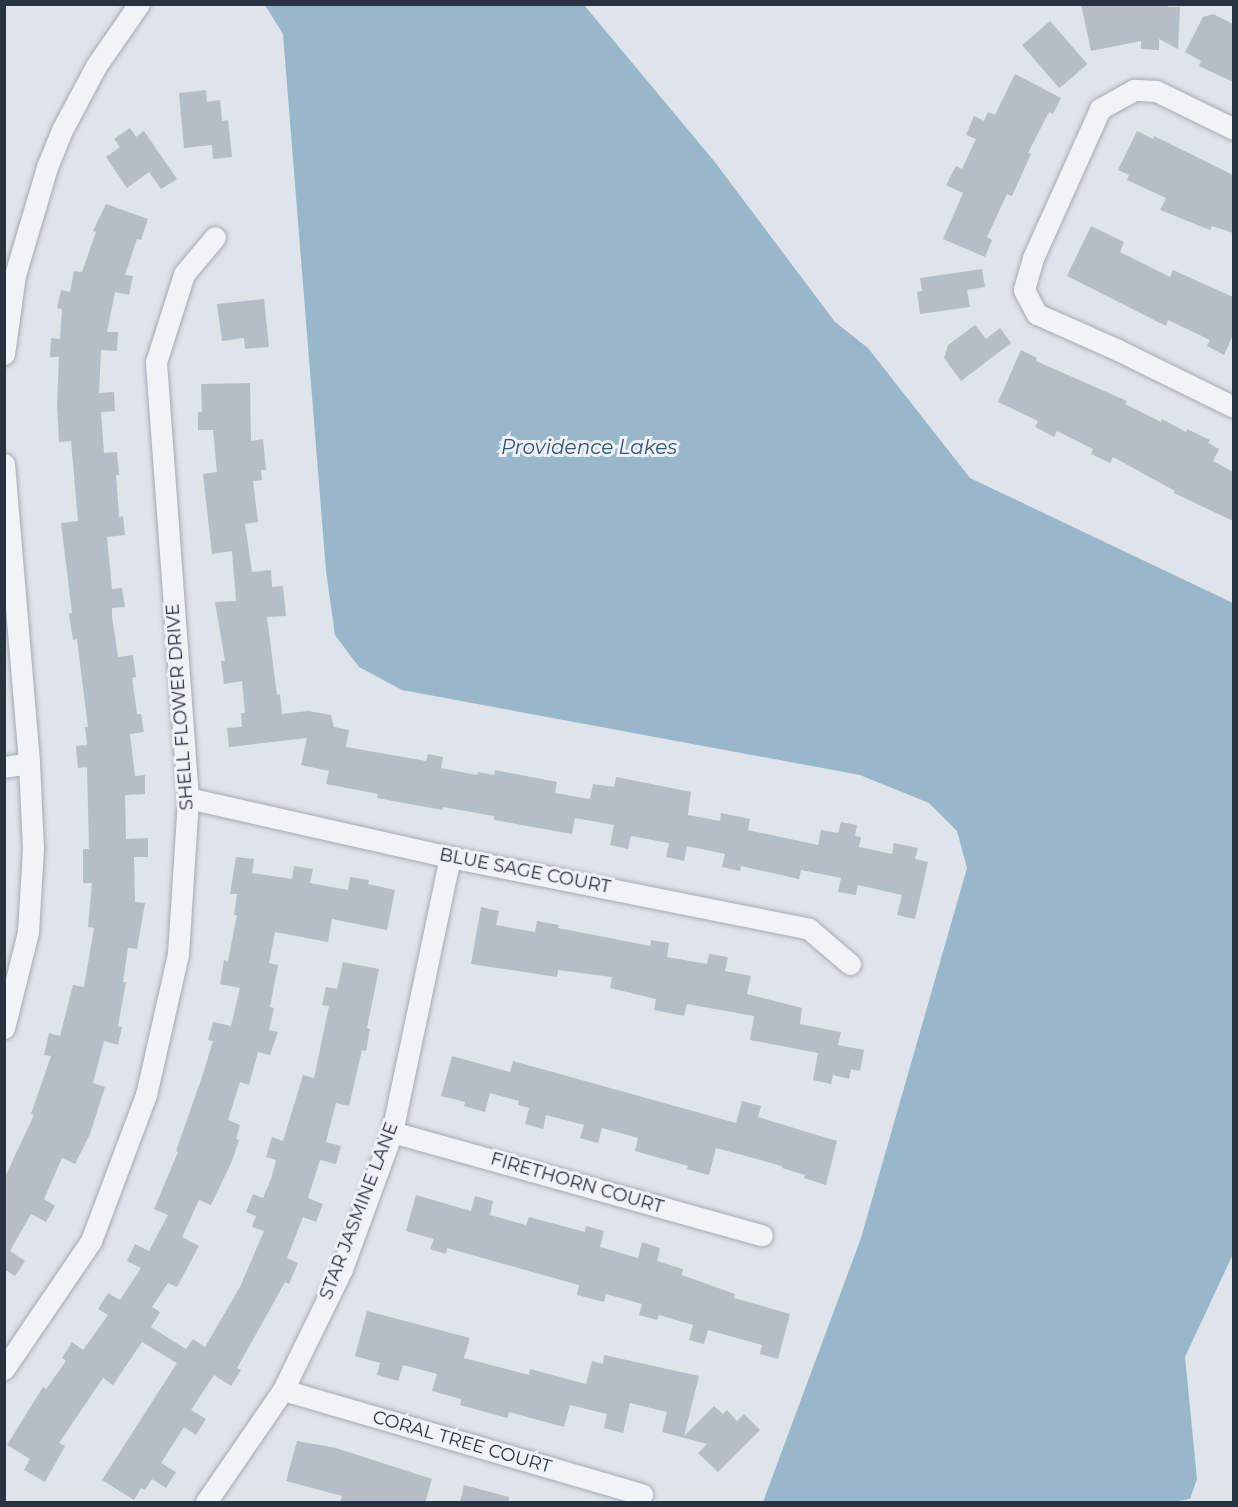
<!DOCTYPE html>
<style>
body{margin:0}
#map{position:relative;width:1238px;height:1507px;overflow:hidden;background:#dee4e9;font-family:Montserrat,sans-serif}
div>[style]{position:absolute}
[style*='--x']{left:calc(var(--x)*1px);top:calc(var(--y)*1px);width:calc(var(--w)*1px);rotate:calc(var(--a)*1deg)}
.water>*{inset:0;background:#98b7ca}
.building>*{inset:0;background:#b5bdc6;transform-origin:0 0}
.roads{filter:drop-shadow(0 0 2px #a3abb3) drop-shadow(0 0 2px #a3abb3)}
.minor>*{height:21px;margin:-10.5px;padding:0 10.5px;transform-origin:10.5px;border-radius:10.5px;background:#f1f4f7}
span{translate:-50% -50%;white-space:nowrap;text-align:center;line-height:1.15;-webkit-text-stroke:6px #eef2f6;paint-order:stroke}
.street-label{font-size:18px;color:#273340}
.water-label{font-size:20px;color:#2f5776;font-style:italic}
.frame{position:absolute;inset:0;border:6px solid #273340;pointer-events:none}
</style>
<div id="map">
<div class="water">
<i style="clip-path:polygon(265px 5px,584px 5px,714px 161px,835px 322px,868px 348px,970px 478px,1233px 603px,1234px 1252px,1185px 1357px,1197px 1479px,1190px 1499px,1171px 1502px,763px 1502px,861px 1238px,967px 868px,957px 831px,929px 803px,860px 775px,402px 690px,359px 667px,335px 635px,326px 571px,283px 34px)"></i>
</div>
<div class="building">
<i style="clip-path:polygon(1081px 4px,1169px 4px,1168px 7px,1180px 7px,1178px 49px,1159px 39px,1159px 50px,1141px 49px,1141px 41px,1091px 51px)"></i>
<i style="clip-path:polygon(1213px 14px,1233px 24px,1233px 82px,1199px 66px,1201px 61px,1185px 52px,1203px 17px)"></i>
<i style="left:1050px;top:21px;width:57px;height:37px;rotate:49deg"></i>
<i style="clip-path:polygon(1015px 74px,1061px 98px,1053px 114px,1049px 112px,1028px 153px,1031px 154px,1012px 196px,1007px 194px,987px 237px,992px 240px,985px 257px,943px 239px,963px 193px,946px 185px,956px 166px,962px 169px,976px 139px,966px 135px,974px 116px,984px 121px,988px 112px,995px 115px)"></i>
<i style="clip-path:polygon(206px 90px,207px 102px,220px 100px,222px 121px,228px 120px,232px 157px,213px 159px,212px 145px,184px 148px,179px 93px)"></i>
<i style="clip-path:polygon(130px 128px,136px 137px,144px 131px,177px 179px,161px 189px,149px 172px,127px 188px,106px 157px,120px 147px,114px 139px)"></i>
<i style="clip-path:polygon(1137px 131px,1153px 139px,1154px 136px,1233px 175px,1233px 233px,1212px 226px,1210px 230px,1160px 210px,1166px 198px,1127px 180px,1129px 175px,1118px 170px)"></i>
<i style="clip-path:polygon(106px 204px,148px 219px,141px 240px,137px 239px,125px 275px,133px 276px,129px 295px,115px 292px,107px 332px,118px 332px,117px 351px,101px 350px,99px 393px,114px 392px,115px 411px,101px 412px,104px 453px,117px 452px,119px 475px,116px 475px,119px 517px,123px 516px,125px 535px,107px 537px,112px 589px,122px 588px,125px 607px,112px 608px,112px 616px,118px 657px,133px 655px,136px 677px,132px 678px,137px 714px,141px 714px,144px 732px,130px 734px,135px 776px,145px 775px,145px 794px,125px 795px,126px 839px,148px 838px,148px 857px,134px 857px,135px 902px,145px 903px,137px 949px,128px 948px,123px 982px,126px 982px,118px 1026px,122px 1027px,118px 1045px,104px 1041px,93px 1083px,105px 1087px,90px 1134px,75px 1164px,62px 1158px,44px 1199px,55px 1206px,46px 1222px,31px 1214px,10px 1251px,25px 1261px,15px 1276px,4px 1269px,4px 1179px,34px 1115px,31px 1114px,51px 1056px,44px 1055px,49px 1033px,60px 1036px,73px 985px,84px 987px,94px 928px,88px 927px,92px 883px,83px 883px,83px 849px,89px 849px,87px 767px,78px 768px,76px 746px,87px 745px,85px 727px,88px 727px,77px 639px,73px 640px,69px 614px,72px 613px,61px 523px,78px 521px,71px 441px,59px 442px,57px 405px,59px 357px,50px 357px,51px 338px,60px 339px,62px 309px,57px 308px,61px 290px,70px 292px,74px 271px,82px 272px,96px 232px,93px 231px)"></i>
<i style="clip-path:polygon(1091px 226px,1124px 242px,1120px 252px,1170px 277px,1173px 270px,1233px 297px,1233px 335px,1224px 355px,1207px 346px,1210px 340px,1168px 320px,1166px 326px,1067px 276px)"></i>
<i style="clip-path:polygon(982px 269px,985px 287px,967px 290px,970px 307px,920px 314px,917px 292px,922px 291px,920px 278px)"></i>
<i style="clip-path:polygon(264px 299px,269px 347px,245px 349px,244px 338px,222px 341px,217px 304px)"></i>
<i style="clip-path:polygon(975px 325px,986px 339px,1000px 328px,1011px 343px,961px 381px,944px 358px,948px 345px)"></i>
<i style="clip-path:polygon(1021px 350px,1037px 358px,1036px 361px,1127px 401px,1125px 404px,1161px 422px,1162px 419px,1186px 432px,1187px 429px,1210px 440px,1208px 443px,1219px 449px,1213px 461px,1233px 472px,1233px 521px,1174px 493px,1175px 491px,1113px 457px,1110px 463px,1091px 454px,1093px 449px,1057px 431px,1054px 437px,1035px 427px,1038px 421px,998px 402px)"></i>
<i style="clip-path:polygon(250px 383px,251px 441px,263px 439px,266px 470px,261px 470px,262px 480px,253px 481px,258px 522px,245px 524px,252px 572px,271px 570px,272px 587px,283px 586px,286px 616px,267px 617px,277px 695px,280px 694px,282px 714px,308px 711px,331px 715px,334px 727px,349px 730px,346px 747px,426px 761px,428px 754px,443px 757px,441px 768px,477px 775px,478px 772px,494px 775px,495px 770px,557px 782px,555px 793px,590px 799px,593px 784px,614px 787px,616px 777px,691px 792px,688px 815px,720px 821px,721px 813px,750px 819px,748px 830px,818px 845px,821px 830px,838px 833px,841px 822px,857px 825px,855px 836px,861px 837px,859px 847px,892px 854px,894px 843px,918px 848px,915px 859px,928px 862px,915px 919px,897px 915px,902px 895px,858px 885px,856px 895px,838px 892px,841px 878px,801px 870px,799px 879px,741px 866px,740px 871px,722px 867px,725px 854px,687px 846px,684px 861px,666px 857px,669px 843px,631px 836px,628px 849px,610px 845px,614px 825px,575px 818px,572px 834px,494px 820px,494px 816px,443px 807px,442px 810px,377px 798px,378px 794px,326px 784px,329px 771px,301px 765px,307px 738px,229px 747px,227px 728px,242px 727px,241px 713px,245px 713px,242px 681px,224px 684px,221px 661px,225px 661px,215px 602px,236px 601px,232px 551px,212px 554px,203px 474px,217px 472px,213px 430px,198px 430px,198px 412px,202px 412px,201px 384px)"></i>
<i style="clip-path:polygon(236px 857px,254px 859px,252px 873px,292px 879px,294px 866px,313px 869px,310px 883px,348px 890px,350px 877px,369px 880px,368px 884px,395px 890px,387px 930px,332px 919px,328px 942px,275px 932px,269px 963px,278px 965px,270px 1007px,274px 1008px,269px 1030px,278px 1032px,270px 1055px,258px 1052px,249px 1085px,240px 1082px,228px 1120px,240px 1125px,236px 1139px,239px 1140px,232px 1161px,211px 1205px,199px 1200px,182px 1237px,199px 1246px,177px 1287px,168px 1283px,152px 1307px,160px 1312px,151px 1327px,186px 1349px,193px 1339px,205px 1347px,240px 1287px,264px 1231px,252px 1227px,256px 1216px,246px 1212px,253px 1194px,263px 1198px,271px 1179px,276px 1160px,266px 1157px,272px 1137px,283px 1141px,303px 1075px,314px 1078px,329px 1006px,322px 1005px,326px 987px,337px 989px,343px 962px,379px 969px,367px 1028px,370px 1029px,366px 1051px,362px 1050px,349px 1106px,336px 1103px,326px 1142px,341px 1146px,336px 1164px,320px 1160px,308px 1198px,323px 1204px,316px 1222px,303px 1217px,287px 1258px,298px 1263px,289px 1284px,285px 1282px,254px 1338px,237px 1368px,241px 1370px,231px 1386px,214px 1375px,191px 1410px,206px 1419px,196px 1435px,184px 1427px,161px 1463px,176px 1472px,166px 1488px,152px 1479px,145px 1490px,141px 1488px,134px 1500px,102px 1480px,177px 1363px,142px 1342px,113px 1385px,103px 1378px,59px 1443px,65px 1446px,45px 1482px,24px 1470px,30px 1459px,7px 1445px,43px 1387px,46px 1389px,66px 1361px,62px 1358px,72px 1342px,83px 1350px,108px 1315px,98px 1309px,108px 1293px,120px 1300px,141px 1268px,127px 1261px,135px 1244px,149px 1251px,168px 1215px,154px 1209px,178px 1152px,176px 1151px,204px 1071px,213px 1041px,208px 1040px,213px 1022px,231px 1026px,240px 988px,220px 984px,224px 960px,228px 961px,237px 915px,234px 915px,237px 894px,230px 894px)"></i>
<i style="clip-path:polygon(481px 907px,499px 911px,496px 925px,535px 932px,537px 921px,559px 925px,558px 928px,650px 946px,651px 940px,669px 943px,667px 957px,707px 964px,709px 954px,728px 957px,725px 971px,751px 976px,747px 994px,802px 1008px,800px 1024px,841px 1032px,838px 1045px,864px 1050px,860px 1071px,851px 1069px,849px 1079px,833px 1075px,831px 1084px,813px 1080px,818px 1053px,750px 1040px,754px 1016px,687px 1004px,684px 1016px,654px 1010px,656px 999px,610px 988px,612px 977px,558px 970px,557px 977px,471px 964px)"></i>
<i style="clip-path:polygon(452px 1056px,510px 1072px,513px 1061px,736px 1123px,742px 1101px,761px 1106px,758px 1117px,837px 1141px,826px 1185px,804px 1178px,805px 1175px,782px 1168px,782px 1166px,716px 1148px,709px 1175px,687px 1169px,688px 1166px,635px 1151px,638px 1138px,602px 1128px,598px 1143px,580px 1138px,584px 1125px,546px 1115px,543px 1129px,525px 1124px,529px 1108px,518px 1105px,519px 1101px,490px 1093px,485px 1112px,464px 1106px,465px 1102px,441px 1096px)"></i>
<i style="clip-path:polygon(416px 1195px,471px 1211px,475px 1196px,493px 1201px,490px 1215px,526px 1225px,529px 1217px,585px 1232px,586px 1226px,604px 1231px,600px 1247px,638px 1258px,642px 1242px,660px 1248px,657px 1261px,683px 1269px,682px 1275px,735px 1294px,734px 1298px,790px 1314px,778px 1359px,760px 1354px,762px 1345px,708px 1330px,704px 1344px,689px 1340px,693px 1325px,659px 1315px,657px 1320px,639px 1315px,642px 1304px,606px 1294px,604px 1302px,577px 1295px,579px 1285px,447px 1248px,446px 1254px,430px 1249px,434px 1239px,406px 1231px)"></i>
<i style="clip-path:polygon(367px 1311px,470px 1338px,464px 1358px,529px 1375px,530px 1369px,586px 1384px,592px 1361px,603px 1364px,604px 1355px,699px 1376px,684px 1436px,714px 1406px,723px 1414px,727px 1410px,737px 1421px,744px 1414px,760px 1430px,718px 1472px,698px 1453px,707px 1444px,662px 1432px,667px 1412px,630px 1403px,623px 1433px,604px 1428px,607px 1414px,570px 1405px,564px 1427px,509px 1412px,507px 1418px,460px 1405px,461px 1399px,432px 1391px,437px 1374px,403px 1365px,398px 1381px,377px 1375px,380px 1363px,355px 1356px)"></i>
<i style="clip-path:polygon(297px 1441px,336px 1448px,432px 1479px,425px 1503px,340px 1503px,342px 1496px,286px 1481px)"></i>
<i style="clip-path:polygon(464px 1485px,509px 1497px,509px 1503px,460px 1503px)"></i>
</div>
<div class="roads">
<div class="minor">
<i style="--x:1234;--y:129;--w:87;--a:-154"></i>
<i style="--x:1156;--y:91;--w:22;--a:-177"></i>
<i style="--x:1134;--y:90;--w:39;--a:151"></i>
<i style="--x:1100;--y:109;--w:163;--a:114.2"></i>
<i style="--x:1033;--y:258;--w:33;--a:106"></i>
<i style="--x:1024;--y:290;--w:27;--a:62"></i>
<i style="--x:1037;--y:314;--w:89;--a:24"></i>
<i style="--x:1118;--y:350;--w:129;--a:26.2"></i>
<i style="--x:4;--y:354;--w:80;--a:-82.1"></i>
<i style="--x:15;--y:275;--w:113;--a:-73.5"></i>
<i style="--x:47;--y:167;--w:40;--a:-68"></i>
<i style="--x:62;--y:130;--w:72;--a:-62"></i>
<i style="--x:96;--y:66;--w:75;--a:-55.3"></i>
<i style="--x:4;--y:464;--w:300;--a:85.2"></i>
<i style="--x:29;--y:763;--w:85;--a:87.3"></i>
<i style="--x:33;--y:848;--w:84;--a:93.4"></i>
<i style="--x:28;--y:932;--w:99;--a:104"></i>
<i style="--x:4;--y:767;--w:25;--a:-9"></i>
<i style="--x:188;--y:798;--w:269;--a:12.7"></i>
<i style="--x:450;--y:857;--w:366;--a:11.3"></i>
<i style="--x:809;--y:929;--w:54;--a:40.5"></i>
<i style="--x:392;--y:1132;--w:384;--a:15.6"></i>
<i style="--x:4;--y:1369;--w:155;--a:-55.8"></i>
<i style="--x:91;--y:1241;--w:156;--a:-69.4"></i>
<i style="--x:146;--y:1095;--w:145;--a:-77.2"></i>
<i style="--x:178;--y:954;--w:156;--a:-86.3"></i>
<i style="--x:188;--y:798;--w:437;--a:-94.2"></i>
<i style="--x:156;--y:362;--w:92;--a:-72.3"></i>
<i style="--x:184;--y:274;--w:48;--a:-50"></i>
<i style="--x:283;--y:1390;--w:374;--a:16.2"></i>
<i style="--x:206;--y:1502;--w:136;--a:-55.5"></i>
<i style="--x:283;--y:1390;--w:135;--a:-64"></i>
<i style="--x:342;--y:1269;--w:146;--a:-69.9"></i>
<i style="--x:392;--y:1132;--w:281;--a:-78.1"></i>
</div>
</div>
<div class="street-label">
<span style="left:180px;top:707px;rotate:-94deg">SHELL FLOWER DRIVE</span>
<span style="left:525px;top:871px;rotate:11deg">BLUE SAGE COURT</span>
<span style="left:577px;top:1183px;rotate:16deg">FIRETHORN COURT</span>
<span style="left:359px;top:1211px;rotate:-69deg">STAR JASMINE LANE</span>
<span style="left:462px;top:1442px;rotate:16deg">CORAL TREE COURT</span>
</div>
<div class="water-label">
<span style="left:589px;top:447px">Providence Lakes</span>
</div>
<div class="frame"></div>
</div>
